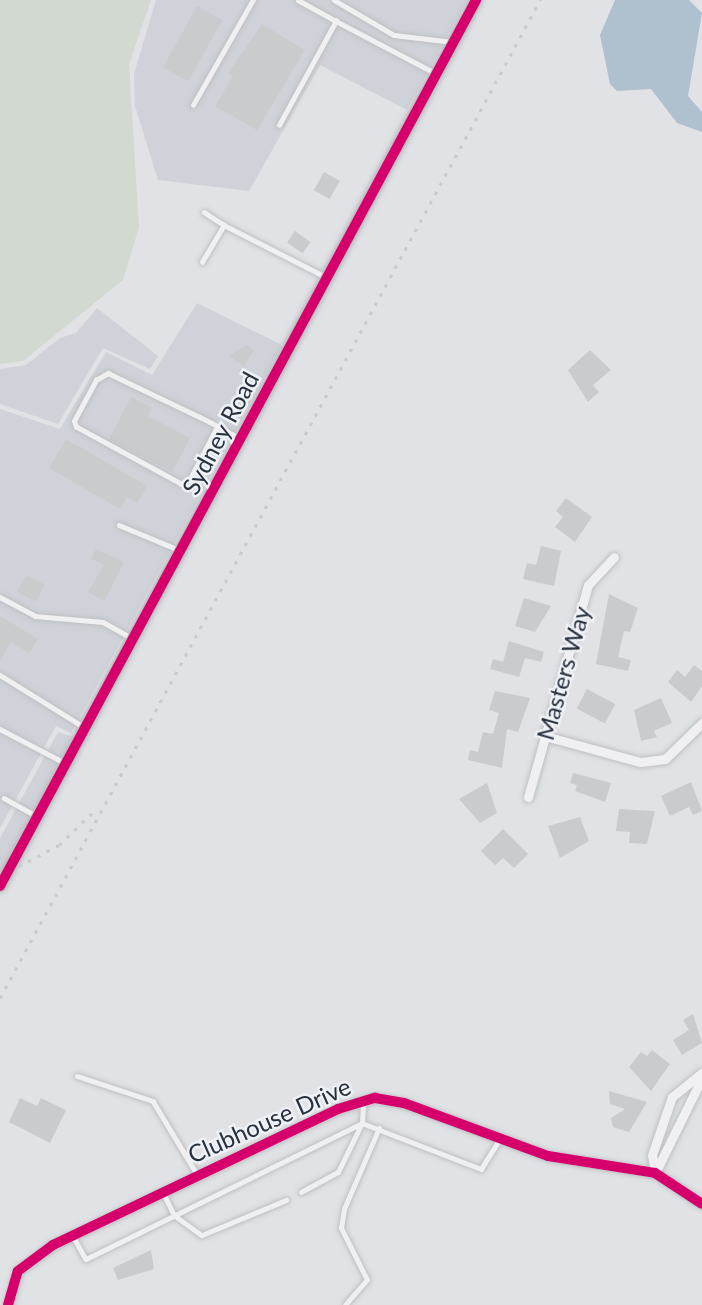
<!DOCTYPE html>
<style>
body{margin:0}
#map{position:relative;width:702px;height:1305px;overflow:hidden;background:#e0e2e5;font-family:Lato,sans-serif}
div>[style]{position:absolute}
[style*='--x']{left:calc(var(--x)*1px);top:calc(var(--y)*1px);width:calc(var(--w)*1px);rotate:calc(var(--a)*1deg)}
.built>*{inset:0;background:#cfd2d8}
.green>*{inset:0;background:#d1d9d1}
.water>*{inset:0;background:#afc0cf}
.building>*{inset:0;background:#c9cbcd;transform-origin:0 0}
.roads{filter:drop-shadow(0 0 2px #bec0c3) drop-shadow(0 0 2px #bec0c3)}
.lane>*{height:4.5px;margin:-2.25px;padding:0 2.25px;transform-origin:2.25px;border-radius:2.25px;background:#f0f0f2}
.street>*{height:9px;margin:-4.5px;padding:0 4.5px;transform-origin:4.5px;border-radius:4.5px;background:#f0f0f2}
.secondary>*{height:12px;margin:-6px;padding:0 6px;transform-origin:6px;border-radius:6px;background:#bec1c5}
.rail>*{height:2.5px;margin-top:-1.25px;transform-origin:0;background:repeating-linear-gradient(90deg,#c9cbcd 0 3.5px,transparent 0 10.5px)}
.cycleway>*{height:10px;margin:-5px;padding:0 5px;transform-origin:5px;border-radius:5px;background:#d6006c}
span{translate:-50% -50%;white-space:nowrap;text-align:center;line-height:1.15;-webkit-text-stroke:5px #eef1f5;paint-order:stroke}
.street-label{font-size:24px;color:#28313e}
</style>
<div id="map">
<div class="built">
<i style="clip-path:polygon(156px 0,467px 0,407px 110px,320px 65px,249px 191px,158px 180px,135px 106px,134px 74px)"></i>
<i style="clip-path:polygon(197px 303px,282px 345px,71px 733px,56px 726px,0 828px,0 409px,60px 429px,106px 352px,152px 375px)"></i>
<i style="clip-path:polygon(97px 308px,158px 356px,150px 369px,103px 348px,58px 424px,0 404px,0 369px,26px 365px,60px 338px,76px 333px)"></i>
<i style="clip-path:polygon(58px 732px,73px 737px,0 874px,0 838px)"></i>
</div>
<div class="green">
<i style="clip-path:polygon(0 0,151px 0,129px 64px,139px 227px,123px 280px,23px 361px,0 364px)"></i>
</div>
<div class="water">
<i style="clip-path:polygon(615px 0,689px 0,702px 13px,688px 96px,702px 112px,702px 132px,677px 123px,651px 89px,617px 91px,610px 84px,600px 35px)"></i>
</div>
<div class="building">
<i style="left:197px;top:6px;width:29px;height:70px;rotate:29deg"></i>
<i style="clip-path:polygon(262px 24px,305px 50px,257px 130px,215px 106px,233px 76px,228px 73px)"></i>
<i style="left:324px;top:172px;width:18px;height:21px;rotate:29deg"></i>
<i style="left:295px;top:231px;width:19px;height:14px;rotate:35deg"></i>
<i style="clip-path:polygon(246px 345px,254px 350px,244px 366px,229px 356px)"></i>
<i style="clip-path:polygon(590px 350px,611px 370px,593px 385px,599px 392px,588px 402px,568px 370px)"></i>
<i style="clip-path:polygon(131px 397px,152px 408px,148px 416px,190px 438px,172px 472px,109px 439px)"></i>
<i style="clip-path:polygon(66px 439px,147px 486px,137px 503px,127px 497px,120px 509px,49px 468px)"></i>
<i style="clip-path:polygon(566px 498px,592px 517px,575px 542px,555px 527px,563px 517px,556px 511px)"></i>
<i style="clip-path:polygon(541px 546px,561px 551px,554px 586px,523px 579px,527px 563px,536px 565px)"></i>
<i style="clip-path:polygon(96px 549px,124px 562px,104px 601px,88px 592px,104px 565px,91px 559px)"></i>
<i style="left:26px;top:575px;width:21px;height:19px;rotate:28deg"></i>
<i style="clip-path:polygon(609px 594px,638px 608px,630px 632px,624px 631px,618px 657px,631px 660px,628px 671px,596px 664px)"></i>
<i style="clip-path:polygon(524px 598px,551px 606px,535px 632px,515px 626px)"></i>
<i style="clip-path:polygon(0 616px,38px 639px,29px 653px,11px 642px,0 661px)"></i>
<i style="clip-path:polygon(509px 641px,544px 652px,541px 662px,525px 658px,519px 677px,490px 669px,493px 659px,503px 662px)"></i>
<i style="clip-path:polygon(694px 665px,702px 671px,702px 686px,691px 702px,668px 682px,677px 670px,685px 677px)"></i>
<i style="left:587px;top:689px;width:32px;height:22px;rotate:28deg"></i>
<i style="clip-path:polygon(495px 691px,530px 698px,518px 732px,507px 729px,502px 768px,468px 760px,470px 750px,478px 752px,483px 732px,493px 734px,499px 713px,489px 710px)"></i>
<i style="clip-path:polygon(661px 698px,672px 723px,654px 731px,657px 737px,641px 741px,634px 710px)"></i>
<i style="clip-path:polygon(573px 773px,611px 783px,605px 802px,575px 791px,577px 785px,570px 783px)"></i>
<i style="clip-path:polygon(691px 782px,702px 811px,693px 815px,689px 807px,670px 816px,661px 796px)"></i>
<i style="clip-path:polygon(487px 783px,497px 813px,480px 823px,459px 799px)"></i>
<i style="clip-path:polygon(619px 809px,655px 811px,647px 844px,629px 843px,630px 832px,616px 831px)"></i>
<i style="clip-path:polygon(580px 817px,589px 841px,560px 858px,548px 826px)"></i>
<i style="clip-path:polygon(503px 829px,528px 854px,514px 868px,503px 858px,495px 865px,481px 851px)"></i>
<i style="clip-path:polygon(693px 1014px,702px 1043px,682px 1055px,673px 1040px,689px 1030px,683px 1020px)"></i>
<i style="clip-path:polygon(652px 1050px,670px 1064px,651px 1091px,629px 1067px,641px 1052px,647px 1056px)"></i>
<i style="clip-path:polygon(609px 1091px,647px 1102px,629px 1132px,613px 1127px,611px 1118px,625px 1109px,610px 1104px)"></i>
<i style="clip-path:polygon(20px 1098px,37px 1106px,41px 1098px,66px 1110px,50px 1143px,9px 1122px)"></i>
<i style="clip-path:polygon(151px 1250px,154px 1269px,118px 1280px,113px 1268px)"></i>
</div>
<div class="roads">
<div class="lane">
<i style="--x:298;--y:0;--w:43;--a:28.9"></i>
<i style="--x:334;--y:0;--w:69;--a:30.3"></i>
<i style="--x:394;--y:35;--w:59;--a:6.8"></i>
<i style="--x:193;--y:105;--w:121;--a:-60.3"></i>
<i style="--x:279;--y:125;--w:119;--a:-61.3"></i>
<i style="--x:336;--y:21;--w:112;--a:27.7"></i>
<i style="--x:204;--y:212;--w:24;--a:33"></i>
<i style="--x:202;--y:262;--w:43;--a:-59.3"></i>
<i style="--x:224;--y:225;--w:114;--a:27"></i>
<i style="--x:218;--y:426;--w:61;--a:117.4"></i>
<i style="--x:190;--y:480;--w:10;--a:156"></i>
<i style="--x:181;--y:484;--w:119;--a:-151.5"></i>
<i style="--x:76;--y:427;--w:6;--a:-108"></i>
<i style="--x:74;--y:421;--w:47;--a:-61.8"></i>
<i style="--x:96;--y:380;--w:14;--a:-30"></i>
<i style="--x:108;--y:373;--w:102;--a:25.6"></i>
<i style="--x:200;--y:417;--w:20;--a:27"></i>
<i style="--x:218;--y:426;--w:9;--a:32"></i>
<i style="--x:226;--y:431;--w:16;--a:27"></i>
<i style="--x:119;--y:525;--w:65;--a:22.6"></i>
<i style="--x:0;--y:597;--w:40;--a:28"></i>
<i style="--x:35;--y:616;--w:68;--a:5"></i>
<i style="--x:103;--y:622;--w:33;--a:29"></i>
<i style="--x:0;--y:675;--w:99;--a:31.8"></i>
<i style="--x:0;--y:729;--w:73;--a:27.6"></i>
<i style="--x:4;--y:798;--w:38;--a:29"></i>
<i style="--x:77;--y:1076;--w:80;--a:18.2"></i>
<i style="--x:153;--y:1101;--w:85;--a:58.9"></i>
<i style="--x:163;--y:1192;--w:25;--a:64"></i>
<i style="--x:174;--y:1215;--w:34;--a:36"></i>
<i style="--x:202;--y:1235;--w:91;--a:-22.6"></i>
<i style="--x:301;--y:1192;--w:42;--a:-28.4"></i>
<i style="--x:338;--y:1172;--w:55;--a:-63.9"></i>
<i style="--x:362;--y:1123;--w:21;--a:-87"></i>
<i style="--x:73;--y:1236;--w:26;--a:61"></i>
<i style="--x:86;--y:1259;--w:308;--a:-26.2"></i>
<i style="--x:362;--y:1123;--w:128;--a:21.1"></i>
<i style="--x:481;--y:1169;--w:36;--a:-58"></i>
<i style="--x:345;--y:1305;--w:33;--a:-49"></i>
<i style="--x:367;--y:1280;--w:58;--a:-116.6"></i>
<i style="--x:341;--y:1228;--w:19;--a:-81"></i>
<i style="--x:344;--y:1209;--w:88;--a:-66.6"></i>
</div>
<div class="street">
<i style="--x:545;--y:736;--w:98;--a:15.3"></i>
<i style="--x:640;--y:762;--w:25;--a:-7"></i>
<i style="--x:665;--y:759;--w:52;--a:-44.2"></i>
<i style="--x:528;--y:797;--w:220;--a:-74.2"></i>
<i style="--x:588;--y:585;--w:38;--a:-47"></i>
<i style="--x:655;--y:1173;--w:18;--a:-99"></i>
<i style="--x:652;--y:1155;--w:61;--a:-71"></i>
<i style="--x:672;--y:1097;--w:38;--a:-39"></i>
<i style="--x:655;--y:1173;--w:106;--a:-63.7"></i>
<i style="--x:8;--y:1305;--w:35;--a:-74"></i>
<i style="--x:18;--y:1271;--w:44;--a:-36.6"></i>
<i style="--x:53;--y:1245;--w:316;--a:-25.5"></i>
<i style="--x:338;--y:1109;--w:39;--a:-17"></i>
<i style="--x:375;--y:1098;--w:29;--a:10"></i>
<i style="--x:404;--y:1103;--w:153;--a:20.2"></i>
<i style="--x:548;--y:1156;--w:108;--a:9"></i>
<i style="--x:655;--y:1173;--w:56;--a:33.4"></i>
</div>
<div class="secondary">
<i style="--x:0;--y:886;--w:1006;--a:-61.75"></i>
</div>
</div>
<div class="rail">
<i style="--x:0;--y:876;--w:67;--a:-27.7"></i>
<i style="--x:59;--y:845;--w:50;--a:-44.2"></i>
<i style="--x:0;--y:998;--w:1135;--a:-61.58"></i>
</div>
<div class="cycleway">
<i style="--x:0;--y:886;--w:1006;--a:-61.75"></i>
<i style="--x:8;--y:1305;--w:35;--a:-74"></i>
<i style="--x:18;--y:1271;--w:44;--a:-36.6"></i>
<i style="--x:53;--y:1245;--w:316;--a:-25.5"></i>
<i style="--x:338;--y:1109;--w:39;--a:-17"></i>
<i style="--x:375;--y:1098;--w:29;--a:10"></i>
<i style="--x:404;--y:1103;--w:153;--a:20.2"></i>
<i style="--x:548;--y:1156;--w:108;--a:9"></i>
<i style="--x:655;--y:1173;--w:56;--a:33.4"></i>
</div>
<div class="street-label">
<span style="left:220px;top:433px;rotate:-62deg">Sydney Road</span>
<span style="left:563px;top:673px;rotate:-74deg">Masters Way</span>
<span style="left:269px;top:1120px;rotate:-24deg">Clubhouse Drive</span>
</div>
</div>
